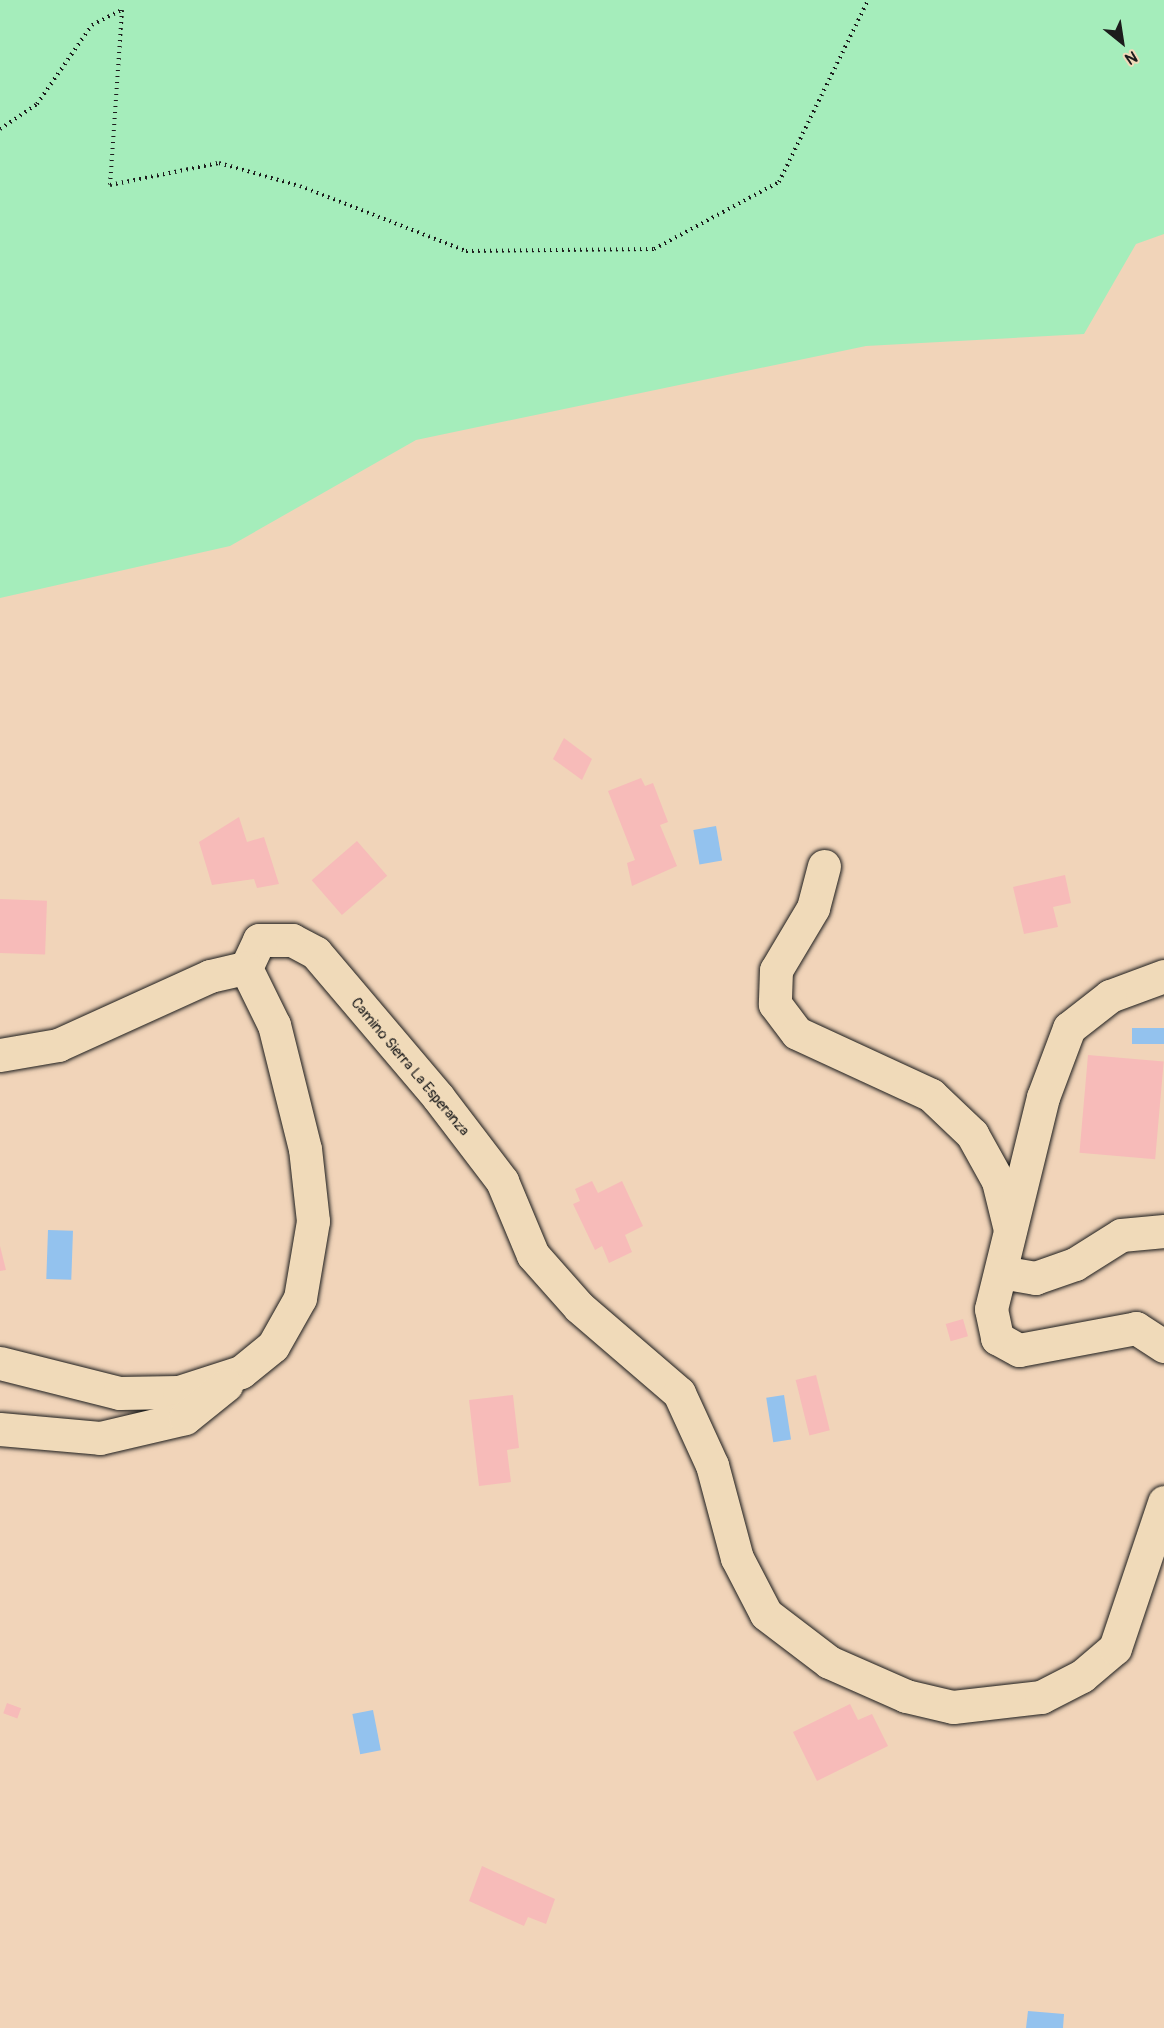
<!DOCTYPE html>
<style>
body{margin:0}
#map{position:relative;width:1164px;height:2028px;overflow:hidden;background:#f1d4b9;font-family:Pangolin,sans-serif}
div>[style]{position:absolute}
[style*='--x']{left:calc(var(--x)*1px);top:calc(var(--y)*1px);width:calc(var(--w)*1px);rotate:calc(var(--a)*1deg)}
.green>*{inset:0;background:#a5edbb}
.water>*{inset:0;background:#93c2ee;transform-origin:0 0}
.building>*{inset:0;background:#f7bbb9;transform-origin:0 0}
.path>*{height:4px;margin-top:-2px;transform-origin:0;background:repeating-linear-gradient(90deg,#1c1c1c 0 1.5px,transparent 0 6px)}
.roads{filter:drop-shadow(0 0 2px #1c1c1c) drop-shadow(0 0 2px #1c1c1c)}
.street>*{height:33px;margin:-16.5px;padding:0 16.5px;transform-origin:16.5px;border-radius:16.5px;background:#f0dab9}
span{translate:-50% -50%;white-space:nowrap;text-align:center;line-height:1.15;-webkit-text-stroke:4.5px #f0dab9;paint-order:stroke}
.street-label{font-size:15px;color:#1c1c1c}
.north{position:absolute;left:1092px;top:12px;width:60px;height:60px;-webkit-text-stroke:4px #f0dab9;paint-order:stroke;rotate:150deg;font-size:16px;font-weight:700;line-height:24px;text-align:center;color:#1c1c1c}
.north::after{content:'';display:block;margin:auto;width:21px;height:27px;background:#1c1c1c;clip-path:polygon(50% 0,100% 100%,50% 72%,0 100%)}
</style>
<div id="map">
<div class="green">
<i style="clip-path:polygon(0 0,1164px 0,1164px 234px,1136px 244px,1084px 334px,866px 346px,416px 440px,230px 546px,0 598px)"></i>
</div>
<div class="water">
<i style="left:716px;top:826px;width:35px;height:23px;rotate:80deg"></i>
<i style="left:1132px;top:1028px;width:32px;height:16px"></i>
<i style="left:48px;top:1230px;width:25px;height:49px;rotate:2deg"></i>
<i style="left:784px;top:1395px;width:45px;height:18px;rotate:81deg"></i>
<i style="left:373px;top:1710px;width:41px;height:21px;rotate:79deg"></i>
<i style="clip-path:polygon(1028px 2011px,1064px 2014px,1063px 2028px,1026px 2028px)"></i>
</div>
<div class="building">
<i style="clip-path:polygon(564px 738px,592px 759px,582px 780px,553px 759px)"></i>
<i style="clip-path:polygon(641px 778px,645px 786px,653px 783px,668px 822px,660px 825px,677px 866px,632px 886px,627px 863px,635px 860px,608px 791px)"></i>
<i style="clip-path:polygon(239px 817px,247px 842px,264px 837px,279px 884px,257px 888px,254px 879px,212px 885px,199px 842px)"></i>
<i style="left:357px;top:841px;width:46px;height:60px;rotate:49deg"></i>
<i style="clip-path:polygon(1065px 875px,1071px 903px,1053px 907px,1058px 927px,1024px 934px,1013px 887px)"></i>
<i style="left:0;top:899px;width:47px;height:54px;rotate:2deg"></i>
<i style="left:1088px;top:1055px;width:76px;height:98px;rotate:5deg"></i>
<i style="clip-path:polygon(592px 1181px,598px 1193px,622px 1181px,643px 1226px,625px 1235px,632px 1252px,609px 1263px,602px 1246px,595px 1250px,573px 1204px,580px 1201px,575px 1189px)"></i>
<i style="clip-path:polygon(0 1246px,6px 1270px,0 1271px)"></i>
<i style="left:963px;top:1319px;width:18px;height:18px;rotate:74deg"></i>
<i style="left:816px;top:1375px;width:57px;height:21px;rotate:76deg"></i>
<i style="clip-path:polygon(513px 1395px,519px 1448px,507px 1450px,511px 1482px,479px 1486px,469px 1400px)"></i>
<i style="left:7px;top:1703px;width:15px;height:11px;rotate:20deg"></i>
<i style="clip-path:polygon(850px 1704px,858px 1720px,872px 1714px,888px 1746px,817px 1781px,793px 1732px)"></i>
<i style="clip-path:polygon(482px 1866px,555px 1899px,546px 1924px,528px 1917px,524px 1926px,469px 1901px)"></i>
</div>
<div class="path">
<i style="--x:0;--y:129;--w:45;--a:-34"></i>
<i style="--x:37;--y:104;--w:96;--a:-55.2"></i>
<i style="--x:92;--y:25;--w:34;--a:-27"></i>
<i style="--x:122;--y:10;--w:175;--a:93.9"></i>
<i style="--x:110;--y:185;--w:111;--a:-11.4"></i>
<i style="--x:219;--y:163;--w:84;--a:15.9"></i>
<i style="--x:300;--y:186;--w:178;--a:21.4"></i>
<i style="--x:466;--y:251;--w:188;--a:-0.6"></i>
<i style="--x:654;--y:249;--w:142;--a:-28.2"></i>
<i style="--x:779;--y:182;--w:203;--a:-63.9"></i>
</div>
<div class="roads">
<div class="street">
<i style="--x:824;--y:866;--w:43;--a:104.7"></i>
<i style="--x:813;--y:908;--w:72;--a:120.8"></i>
<i style="--x:776;--y:970;--w:34;--a:92"></i>
<i style="--x:775;--y:1004;--w:36;--a:53"></i>
<i style="--x:797;--y:1033;--w:148;--a:24.8"></i>
<i style="--x:931;--y:1095;--w:57;--a:43.6"></i>
<i style="--x:972;--y:1134;--w:54;--a:61"></i>
<i style="--x:998;--y:1181;--w:50;--a:76.2"></i>
<i style="--x:246;--y:968;--w:31;--a:-65"></i>
<i style="--x:259;--y:940;--w:33;--a:0"></i>
<i style="--x:292;--y:940;--w:27;--a:28"></i>
<i style="--x:316;--y:953;--w:189;--a:49.7"></i>
<i style="--x:438;--y:1097;--w:106;--a:52.7"></i>
<i style="--x:502;--y:1181;--w:80;--a:67.3"></i>
<i style="--x:533;--y:1255;--w:69;--a:48.5"></i>
<i style="--x:579;--y:1307;--w:132;--a:40.7"></i>
<i style="--x:679;--y:1393;--w:79;--a:65.4"></i>
<i style="--x:712;--y:1465;--w:96;--a:75"></i>
<i style="--x:737;--y:1558;--w:63;--a:62.6"></i>
<i style="--x:766;--y:1614;--w:79;--a:37.3"></i>
<i style="--x:829;--y:1662;--w:84;--a:23.8"></i>
<i style="--x:906;--y:1696;--w:48;--a:13.2"></i>
<i style="--x:953;--y:1707;--w:89;--a:-6.5"></i>
<i style="--x:1041;--y:1697;--w:46;--a:-27.1"></i>
<i style="--x:1082;--y:1676;--w:43;--a:-40.3"></i>
<i style="--x:1115;--y:1648;--w:154;--a:-71.4"></i>
<i style="--x:1164;--y:976;--w:58;--a:159.7"></i>
<i style="--x:1110;--y:996;--w:52;--a:142"></i>
<i style="--x:1069;--y:1028;--w:74;--a:110.6"></i>
<i style="--x:1043;--y:1097;--w:218;--a:103.8"></i>
<i style="--x:991;--y:1309;--w:30;--a:78"></i>
<i style="--x:997;--y:1338;--w:25;--a:29"></i>
<i style="--x:1019;--y:1350;--w:119;--a:-10.6"></i>
<i style="--x:1136;--y:1328;--w:33;--a:33"></i>
<i style="--x:0;--y:1055;--w:59;--a:-9.8"></i>
<i style="--x:58;--y:1045;--w:167;--a:-24.4"></i>
<i style="--x:210;--y:976;--w:37;--a:-13"></i>
<i style="--x:1001;--y:1272;--w:35;--a:10"></i>
<i style="--x:1035;--y:1278;--w:42;--a:-19.3"></i>
<i style="--x:1075;--y:1264;--w:54;--a:-32.2"></i>
<i style="--x:1121;--y:1235;--w:43;--a:-5.3"></i>
<i style="--x:0;--y:1363;--w:123;--a:14.1"></i>
<i style="--x:119;--y:1393;--w:60;--a:-1"></i>
<i style="--x:179;--y:1392;--w:65;--a:-17.9"></i>
<i style="--x:241;--y:1372;--w:41;--a:-39.1"></i>
<i style="--x:273;--y:1346;--w:55;--a:-60.6"></i>
<i style="--x:300;--y:1298;--w:78;--a:-80.4"></i>
<i style="--x:313;--y:1221;--w:72;--a:-96.3"></i>
<i style="--x:305;--y:1149;--w:128;--a:-104"></i>
<i style="--x:274;--y:1025;--w:64;--a:-116.2"></i>
<i style="--x:0;--y:1429;--w:100;--a:5.1"></i>
<i style="--x:100;--y:1438;--w:87;--a:-13.2"></i>
<i style="--x:185;--y:1418;--w:53;--a:-38.8"></i>
</div>
</div>
<div class="street-label">
<span style="left:410px;top:1067px;rotate:50deg">Camino Sierra La Esperanza</span>
</div>
<div class="north">N</div>
</div>
